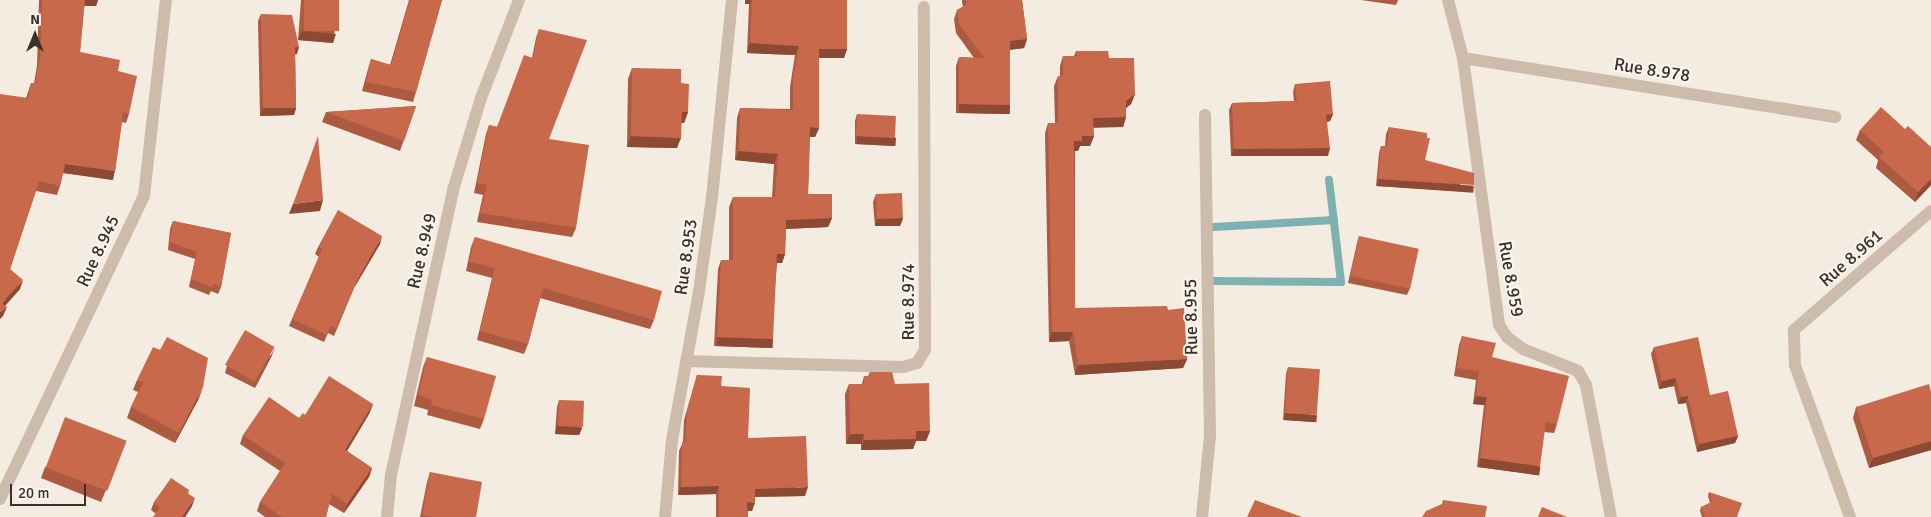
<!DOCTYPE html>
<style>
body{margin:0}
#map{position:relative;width:1931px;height:517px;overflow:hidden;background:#f4ebe1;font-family:Signika,sans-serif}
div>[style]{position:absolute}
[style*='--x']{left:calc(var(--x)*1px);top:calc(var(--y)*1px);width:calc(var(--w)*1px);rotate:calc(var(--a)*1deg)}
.stream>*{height:8px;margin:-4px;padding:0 4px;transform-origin:4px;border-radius:4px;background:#7fb0b2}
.minor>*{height:12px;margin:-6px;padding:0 6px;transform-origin:6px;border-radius:6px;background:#cdbbac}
.wall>*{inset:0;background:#ac5a40}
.shaded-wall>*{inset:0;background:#8c4a34;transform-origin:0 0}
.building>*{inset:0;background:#c8694b;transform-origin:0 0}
span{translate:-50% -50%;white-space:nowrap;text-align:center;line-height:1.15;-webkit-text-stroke:4px #fbf5ee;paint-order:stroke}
.street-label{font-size:18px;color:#3b302b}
.north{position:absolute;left:10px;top:10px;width:50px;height:50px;-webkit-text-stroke:4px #fbf5ee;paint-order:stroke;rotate:0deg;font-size:14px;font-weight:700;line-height:20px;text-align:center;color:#3b302b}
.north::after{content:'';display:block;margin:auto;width:18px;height:22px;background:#3b302b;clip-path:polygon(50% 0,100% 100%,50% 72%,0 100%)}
.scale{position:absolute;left:10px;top:484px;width:76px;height:22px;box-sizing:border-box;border:2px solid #3b302b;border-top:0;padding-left:6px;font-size:15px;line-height:18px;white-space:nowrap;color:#3b302b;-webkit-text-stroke:4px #fbf5ee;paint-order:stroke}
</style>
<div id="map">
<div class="stream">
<i style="--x:1214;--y:227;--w:120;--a:-3.3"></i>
<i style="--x:1214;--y:281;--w:127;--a:0.5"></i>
<i style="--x:1341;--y:282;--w:103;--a:-96.7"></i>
</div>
<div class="minor">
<i style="--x:1448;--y:0;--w:60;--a:75.5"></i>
<i style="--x:1463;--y:58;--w:269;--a:82.3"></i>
<i style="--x:1499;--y:325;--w:14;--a:56"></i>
<i style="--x:1507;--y:337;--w:20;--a:37"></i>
<i style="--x:1523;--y:349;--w:59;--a:21.8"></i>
<i style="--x:1578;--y:371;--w:16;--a:60"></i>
<i style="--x:1586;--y:385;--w:134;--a:79.3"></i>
<i style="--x:1463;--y:58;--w:377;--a:9"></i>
<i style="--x:686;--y:361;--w:217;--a:1.6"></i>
<i style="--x:903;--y:367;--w:15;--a:-16"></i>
<i style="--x:917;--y:363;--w:15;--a:-58"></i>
<i style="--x:925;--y:350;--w:343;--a:-90.2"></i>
<i style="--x:0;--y:499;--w:335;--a:-64.6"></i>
<i style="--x:144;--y:196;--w:197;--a:-83.6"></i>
<i style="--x:387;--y:517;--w:42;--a:-84.6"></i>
<i style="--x:391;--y:475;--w:292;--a:-77.7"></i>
<i style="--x:453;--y:190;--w:96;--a:-73.1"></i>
<i style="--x:481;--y:98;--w:105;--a:-68.8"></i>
<i style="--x:665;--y:517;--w:77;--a:-84.8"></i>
<i style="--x:672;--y:440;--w:151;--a:-79.7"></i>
<i style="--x:699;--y:291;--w:95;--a:-82.1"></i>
<i style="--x:712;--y:197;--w:198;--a:-84.2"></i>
<i style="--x:1202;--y:517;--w:82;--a:-84.4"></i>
<i style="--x:1210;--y:435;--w:320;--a:-90.9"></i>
<i style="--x:1850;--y:517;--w:162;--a:-109.9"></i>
<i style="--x:1795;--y:365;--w:35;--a:-92"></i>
<i style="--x:1794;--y:330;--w:181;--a:-41"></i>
</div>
<div class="wall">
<i style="clip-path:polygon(39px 0,98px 0,96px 6px,84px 6px,80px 52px,118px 71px,129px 114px,126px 123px,122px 122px,115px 171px,112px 180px,63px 173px,60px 186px,57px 195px,36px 191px,10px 269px,20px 289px,5px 306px,3px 316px,26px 98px,31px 83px,34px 83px,37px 66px)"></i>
<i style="clip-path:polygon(301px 0,339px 0,333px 43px,298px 40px)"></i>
<i style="clip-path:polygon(409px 0,442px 0,416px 92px,413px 102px,362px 91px,368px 69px,371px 59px,390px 65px)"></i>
<i style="clip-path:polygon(745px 0,847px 0,847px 49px,844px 58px,819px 58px,819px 128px,815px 137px,810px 137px,808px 194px,832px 218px,828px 227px,786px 229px,785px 254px,782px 263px,777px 263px,770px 348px,714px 346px,718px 269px,721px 260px,729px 260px,729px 207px,733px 197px,772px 197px,774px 164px,735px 160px,737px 118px,740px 108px,790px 109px,790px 87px,795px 55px,747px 53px,749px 4px,745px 4px)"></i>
<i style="clip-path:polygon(962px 0,1022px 0,1027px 39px,1024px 48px,1010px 50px,1010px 105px,1007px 114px,956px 113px,956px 66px,959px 57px,974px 58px,956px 33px,954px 19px,957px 10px,963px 7px,962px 2px)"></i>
<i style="clip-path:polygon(1361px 0,1398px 0,1396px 5px)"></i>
<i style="clip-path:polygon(261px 14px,297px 54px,295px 54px,296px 108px,294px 115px,260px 116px,258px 21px)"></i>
<i style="clip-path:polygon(539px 29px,549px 139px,576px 228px,572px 237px,477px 222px,483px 195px,474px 193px,486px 134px,489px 125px,497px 127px,532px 58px,536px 38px)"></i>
<i style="clip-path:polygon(1076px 51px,1109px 58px,1135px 94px,1131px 104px,1126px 108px,1126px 117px,1123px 127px,1093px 127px,1094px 136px,1090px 146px,1080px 146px,1078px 151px,1075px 151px,1075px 308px,1168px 310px,1187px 359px,1183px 368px,1075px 375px,1069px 341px,1049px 342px,1045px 133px,1048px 123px,1055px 123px,1054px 86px,1058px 76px,1060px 76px,1060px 66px,1063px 56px,1074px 56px)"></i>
<i style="clip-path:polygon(632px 68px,681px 83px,688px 112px,684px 123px,681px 123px,677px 148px,627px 147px,628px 79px)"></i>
<i style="clip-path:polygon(1295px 84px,1333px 114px,1330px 121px,1327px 122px,1328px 156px,1231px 156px,1229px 110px,1232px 103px,1294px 101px,1293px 92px)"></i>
<i style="clip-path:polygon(416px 106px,400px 151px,322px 122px,326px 112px)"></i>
<i style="clip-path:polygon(857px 114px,896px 138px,893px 146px,855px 144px,855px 121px)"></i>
<i style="clip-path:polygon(1389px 127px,1425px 160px,1471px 192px,1376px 186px,1379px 153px,1381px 146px,1385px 146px,1386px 134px)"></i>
<i style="clip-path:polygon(1905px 129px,1931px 147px,1931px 185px,1915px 202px,1876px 168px,1878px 160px,1856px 140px,1860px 130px)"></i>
<i style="clip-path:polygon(876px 194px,903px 218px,900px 226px,875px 226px,873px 202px)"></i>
<i style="clip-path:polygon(173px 221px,231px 233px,221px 287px,218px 294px,211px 291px,209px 295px,189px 287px,195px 259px,168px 250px,170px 229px)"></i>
<i style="clip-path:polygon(1359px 236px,1410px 288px,1407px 295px,1348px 283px,1357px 243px)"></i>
<i style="clip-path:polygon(475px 237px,654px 320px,650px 329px,540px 298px,528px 344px,524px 354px,477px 340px,492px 278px,466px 271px,471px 247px)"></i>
<i style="clip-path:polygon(380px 244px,354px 288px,334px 336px,328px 333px,324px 342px,289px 326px,319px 257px,315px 254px,318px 247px)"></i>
<i style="clip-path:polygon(1462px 336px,1492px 357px,1557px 424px,1554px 433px,1544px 432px,1537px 475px,1477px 467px,1484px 405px,1473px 404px,1476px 380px,1454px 376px,1459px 345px)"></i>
<i style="clip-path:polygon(1654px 347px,1710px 395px,1738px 436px,1735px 443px,1697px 452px,1686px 403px,1678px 404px,1674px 386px,1659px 389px,1651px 354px)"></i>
<i style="clip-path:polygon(272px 355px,255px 388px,225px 373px,227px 366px)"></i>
<i style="clip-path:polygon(427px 357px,484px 419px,480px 429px,427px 415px,428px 410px,414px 406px,423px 367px)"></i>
<i style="clip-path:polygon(1288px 367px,1314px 422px,1283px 420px,1286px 374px)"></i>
<i style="clip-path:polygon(870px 372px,895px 384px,930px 431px,926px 441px,916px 441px,913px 449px,861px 450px,861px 444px,846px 444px,845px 394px,849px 384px,862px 384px,864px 376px,868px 376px)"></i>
<i style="clip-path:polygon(697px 375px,721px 386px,748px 438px,805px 496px,755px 497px,752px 511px,748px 511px,748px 517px,716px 517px,716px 494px,678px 495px,679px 451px,683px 442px,684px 420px)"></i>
<i style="clip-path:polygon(137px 380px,199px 398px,175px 443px,127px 418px,131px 407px,138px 392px,133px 390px)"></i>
<i style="clip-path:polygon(1931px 392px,1931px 450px,1869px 468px,1853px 418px,1856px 407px)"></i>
<i style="clip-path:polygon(559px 400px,582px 428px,579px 435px,555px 434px,557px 407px)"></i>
<i style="clip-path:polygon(373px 404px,369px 414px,347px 451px,372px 468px,369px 477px,344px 513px,329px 504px,326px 517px,265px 517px,257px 511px,260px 502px,280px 471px,240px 444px,243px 435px,299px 418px,305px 415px)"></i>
<i style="clip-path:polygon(126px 441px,101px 502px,41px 478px,45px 467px)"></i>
<i style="clip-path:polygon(430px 472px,476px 517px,420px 517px,427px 482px)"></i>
<i style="clip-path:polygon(189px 490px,188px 493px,192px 506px,185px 517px,153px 517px,156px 514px,151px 510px,154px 502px)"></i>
<i style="clip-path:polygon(1709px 492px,1737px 517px,1702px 517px,1700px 511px,1701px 507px,1710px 503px,1708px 496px)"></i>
</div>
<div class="shaded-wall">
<i style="clip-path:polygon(84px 0,98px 0,96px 6px,82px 6px)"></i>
<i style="clip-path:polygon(746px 0,751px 0,749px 4px,745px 4px)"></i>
<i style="clip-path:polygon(302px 31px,336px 34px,333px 43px,298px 40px)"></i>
<i style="clip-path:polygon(1027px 39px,1024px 48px,1007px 50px,1010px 41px)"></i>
<i style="clip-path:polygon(750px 43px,799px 46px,795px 55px,747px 53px)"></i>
<i style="clip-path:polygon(295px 47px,299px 47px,297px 54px,293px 55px)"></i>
<i style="clip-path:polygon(819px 49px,847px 49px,844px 58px,815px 58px)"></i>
<i style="clip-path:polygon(1135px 94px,1131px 104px,1123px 111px,1126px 101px)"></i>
<i style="left:959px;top:104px;width:51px;height:9px;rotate:1deg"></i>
<i style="clip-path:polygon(263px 108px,296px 108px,294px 115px,260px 116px)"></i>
<i style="clip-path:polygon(682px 112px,688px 112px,684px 123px,678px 123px)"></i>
<i style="clip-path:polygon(1333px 114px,1330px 121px,1324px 122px,1326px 115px)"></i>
<i style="clip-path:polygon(1126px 117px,1123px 127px,1089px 128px,1093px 118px)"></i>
<i style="clip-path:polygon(810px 127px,819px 128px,815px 137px,807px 137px)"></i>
<i style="clip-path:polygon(631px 136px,681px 138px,677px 148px,627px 147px)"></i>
<i style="left:857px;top:136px;width:39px;height:8px;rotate:3deg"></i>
<i style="clip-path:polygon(1082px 136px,1094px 136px,1090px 146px,1080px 146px,1078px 151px,1071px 151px,1074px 141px)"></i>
<i style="clip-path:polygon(1330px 148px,1328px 156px,1231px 156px,1234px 149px)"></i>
<i style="clip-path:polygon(739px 151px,778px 154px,774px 164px,735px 160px)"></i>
<i style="left:65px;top:164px;width:50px;height:9px;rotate:8deg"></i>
<i style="left:1378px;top:179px;width:96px;height:7px;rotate:4deg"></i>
<i style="clip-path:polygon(1931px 179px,1931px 185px,1915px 202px,1918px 192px)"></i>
<i style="clip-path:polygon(323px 200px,320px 211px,289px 214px,293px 204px)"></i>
<i style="clip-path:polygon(832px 218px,828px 227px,783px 229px,786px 220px)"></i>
<i style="clip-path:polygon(903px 218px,900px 226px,875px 226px,877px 219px)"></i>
<i style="clip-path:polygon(382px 236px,380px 244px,354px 288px,334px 336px,357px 281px)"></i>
<i style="clip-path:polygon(777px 254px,785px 254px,782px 263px,774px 263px)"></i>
<i style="clip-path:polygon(23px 280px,20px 289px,0 311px,2px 303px)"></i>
<i style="clip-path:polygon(7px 307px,3px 316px,0 319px,0 312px)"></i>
<i style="clip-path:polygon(1052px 332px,1073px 332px,1069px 341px,1049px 342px)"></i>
<i style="left:717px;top:337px;width:56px;height:9px;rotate:2deg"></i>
<i style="clip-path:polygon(275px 347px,272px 355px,255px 388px,258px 381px)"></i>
<i style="clip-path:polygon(1187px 359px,1183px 368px,1075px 375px,1078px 365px)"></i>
<i style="clip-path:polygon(1676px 378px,1674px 386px,1659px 389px,1662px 381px)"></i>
<i style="clip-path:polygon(203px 387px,199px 398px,175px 443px,179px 433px)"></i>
<i style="clip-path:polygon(1476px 396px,1487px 397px,1484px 405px,1473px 404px)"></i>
<i style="clip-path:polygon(1688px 396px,1686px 403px,1678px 404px,1681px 397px)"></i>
<i style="clip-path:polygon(373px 404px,369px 414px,342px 459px,345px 450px)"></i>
<i style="left:1285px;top:413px;width:32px;height:7px;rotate:4deg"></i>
<i style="clip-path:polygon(557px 426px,582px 428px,579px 435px,555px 434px)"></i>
<i style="clip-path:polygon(916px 431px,930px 431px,926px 441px,916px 441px,913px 449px,861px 450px,864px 440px)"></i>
<i style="clip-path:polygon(850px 434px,864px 434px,861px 444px,846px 444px)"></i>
<i style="clip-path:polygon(1738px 436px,1735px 443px,1697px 452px,1699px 444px)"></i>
<i style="clip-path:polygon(1931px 441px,1931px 450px,1869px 468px,1873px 458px)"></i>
<i style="left:1480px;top:458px;width:61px;height:9px;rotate:8deg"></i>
<i style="clip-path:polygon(372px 468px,369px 477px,344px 513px,347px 504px)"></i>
<i style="clip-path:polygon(719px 486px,716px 494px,678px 495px,681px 487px)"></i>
<i style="clip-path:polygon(808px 487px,805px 496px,752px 497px,755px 489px)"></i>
<i style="clip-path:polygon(195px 498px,192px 506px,185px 517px,182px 517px)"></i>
<i style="clip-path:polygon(747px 502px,755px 503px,752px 511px,744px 511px)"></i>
</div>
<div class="building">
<i style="clip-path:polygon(42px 0,85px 0,80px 52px,120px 60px,118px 71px,137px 76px,129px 114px,123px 112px,115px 171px,65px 164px,60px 186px,39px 181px,10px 269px,23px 280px,2px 303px,7px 307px,0 312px,0 94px,28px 98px,31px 83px,35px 83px,40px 57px)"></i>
<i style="left:304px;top:0;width:35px;height:31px"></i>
<i style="clip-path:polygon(410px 0,442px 0,416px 92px,366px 82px,371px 59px,391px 65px)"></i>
<i style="clip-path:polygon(752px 0,847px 0,847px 49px,819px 49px,819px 128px,810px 127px,808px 194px,832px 194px,832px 218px,786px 220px,785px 254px,777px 254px,773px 339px,717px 337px,721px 260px,733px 260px,733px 197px,775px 197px,778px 154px,739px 151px,740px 108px,793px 110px,793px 78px,799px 46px,750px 43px)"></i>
<i style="clip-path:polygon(966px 0,1022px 0,1027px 39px,1010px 41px,1010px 105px,959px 104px,959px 57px,984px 58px,959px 24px,957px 10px,967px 4px)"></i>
<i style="clip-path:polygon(261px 14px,292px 15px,299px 47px,295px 47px,296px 108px,263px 108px)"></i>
<i style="clip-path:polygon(539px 29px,587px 40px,549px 139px,589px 145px,576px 228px,480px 213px,487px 185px,477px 183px,489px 125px,497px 127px,524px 55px,533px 58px)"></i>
<i style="clip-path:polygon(1076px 51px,1108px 51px,1109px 58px,1134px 58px,1135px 94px,1126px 101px,1126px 117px,1093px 118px,1094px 136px,1082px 136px,1082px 141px,1074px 141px,1075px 308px,1167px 306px,1168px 310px,1184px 308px,1187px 359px,1078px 365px,1073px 332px,1052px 332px,1048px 123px,1058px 123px,1058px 76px,1063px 76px,1063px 56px,1077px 56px)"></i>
<i style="clip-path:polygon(632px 68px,681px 69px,681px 83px,689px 84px,688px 112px,682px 112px,681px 138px,631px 136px)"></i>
<i style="clip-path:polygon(1330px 81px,1333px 114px,1326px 115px,1330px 148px,1234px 149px,1232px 103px,1297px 101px,1295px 84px)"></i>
<i style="clip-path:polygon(416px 106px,404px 141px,326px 112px)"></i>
<i style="clip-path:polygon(1881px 107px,1905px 129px,1908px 126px,1931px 147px,1931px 179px,1918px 192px,1879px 157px,1884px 152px,1860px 130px)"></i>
<i style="left:857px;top:114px;width:39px;height:22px;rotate:3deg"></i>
<i style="clip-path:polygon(1389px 127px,1427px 133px,1427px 138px,1430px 138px,1425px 160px,1474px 173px,1474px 185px,1378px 179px,1381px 146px,1387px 146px)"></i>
<i style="clip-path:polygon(318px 136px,323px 200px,293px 204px)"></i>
<i style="left:902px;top:193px;width:25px;height:26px;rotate:88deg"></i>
<i style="clip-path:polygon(338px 210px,382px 236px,357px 281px,336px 328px,331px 326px,327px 335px,292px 319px,322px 249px,318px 247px)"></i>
<i style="clip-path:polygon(173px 221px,231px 233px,221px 287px,214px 284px,212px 287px,191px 279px,197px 252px,170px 242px)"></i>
<i style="left:1359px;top:236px;width:61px;height:41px;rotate:12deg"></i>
<i style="clip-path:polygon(475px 237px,662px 291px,654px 320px,543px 288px,528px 344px,480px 331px,495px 268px,469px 262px)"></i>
<i style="left:245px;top:330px;width:34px;height:40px;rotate:30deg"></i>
<i style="clip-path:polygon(1462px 336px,1496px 343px,1492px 357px,1569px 376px,1557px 424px,1546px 422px,1540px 466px,1480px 458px,1487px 397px,1476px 396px,1479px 371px,1457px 368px)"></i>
<i style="clip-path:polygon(167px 337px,208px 358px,203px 387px,179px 433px,131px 407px,143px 383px,137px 380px,153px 347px,160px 350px)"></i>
<i style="clip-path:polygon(1698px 337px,1710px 395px,1728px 391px,1738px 436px,1699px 444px,1688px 396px,1681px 397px,1676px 378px,1662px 381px,1654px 347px)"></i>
<i style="clip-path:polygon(427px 357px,496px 376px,484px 419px,431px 405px,432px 400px,418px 395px)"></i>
<i style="left:1288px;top:367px;width:32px;height:46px;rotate:4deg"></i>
<i style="clip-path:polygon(870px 372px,892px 372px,895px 384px,929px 383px,930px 431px,916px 431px,916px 439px,864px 440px,864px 434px,850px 434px,849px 384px,864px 384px,864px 376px,870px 376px)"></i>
<i style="clip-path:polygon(697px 375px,722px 376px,721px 386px,750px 388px,748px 438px,806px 436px,808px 487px,755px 489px,755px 503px,747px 502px,748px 517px,719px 517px,719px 486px,681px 487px,682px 442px,685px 442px,687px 412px)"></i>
<i style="clip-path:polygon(329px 376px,373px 404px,345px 450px,372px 468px,347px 504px,332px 494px,326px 517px,282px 517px,260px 502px,285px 463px,243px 435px,269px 397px,299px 418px,303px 413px,305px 415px)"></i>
<i style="clip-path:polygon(1929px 384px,1931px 392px,1931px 441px,1873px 458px,1856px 407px)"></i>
<i style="left:559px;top:400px;width:25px;height:26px;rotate:2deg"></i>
<i style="left:65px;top:417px;width:66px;height:54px;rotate:21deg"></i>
<i style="clip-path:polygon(430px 472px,482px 482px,476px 517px,434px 517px,422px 515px)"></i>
<i style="clip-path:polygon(171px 478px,189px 490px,187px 493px,195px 498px,182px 517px,153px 517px,160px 508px,154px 502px)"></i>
<i style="clip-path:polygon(1709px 492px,1742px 503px,1737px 517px,1705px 517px,1701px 507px,1712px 502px)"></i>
<i style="clip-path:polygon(1255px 500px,1302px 517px,1247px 517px)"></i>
<i style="clip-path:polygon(1443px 500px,1487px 506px,1485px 517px,1422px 517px,1426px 511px,1442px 504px)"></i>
<i style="clip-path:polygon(1542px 507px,1567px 517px,1538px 517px)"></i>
</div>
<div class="street-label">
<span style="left:1652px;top:70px;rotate:9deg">Rue 8.978</span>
<span style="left:98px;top:251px;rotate:-65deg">Rue 8.945</span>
<span style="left:422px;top:251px;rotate:-77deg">Rue 8.949</span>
<span style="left:686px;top:257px;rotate:-82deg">Rue 8.953</span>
<span style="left:1851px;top:258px;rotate:-41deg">Rue 8.961</span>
<span style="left:1511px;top:279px;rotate:80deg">Rue 8.959</span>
<span style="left:908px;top:302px;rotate:-90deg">Rue 8.974</span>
<span style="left:1191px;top:317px;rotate:-91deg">Rue 8.955</span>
</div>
<div class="north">N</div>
<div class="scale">20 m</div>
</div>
